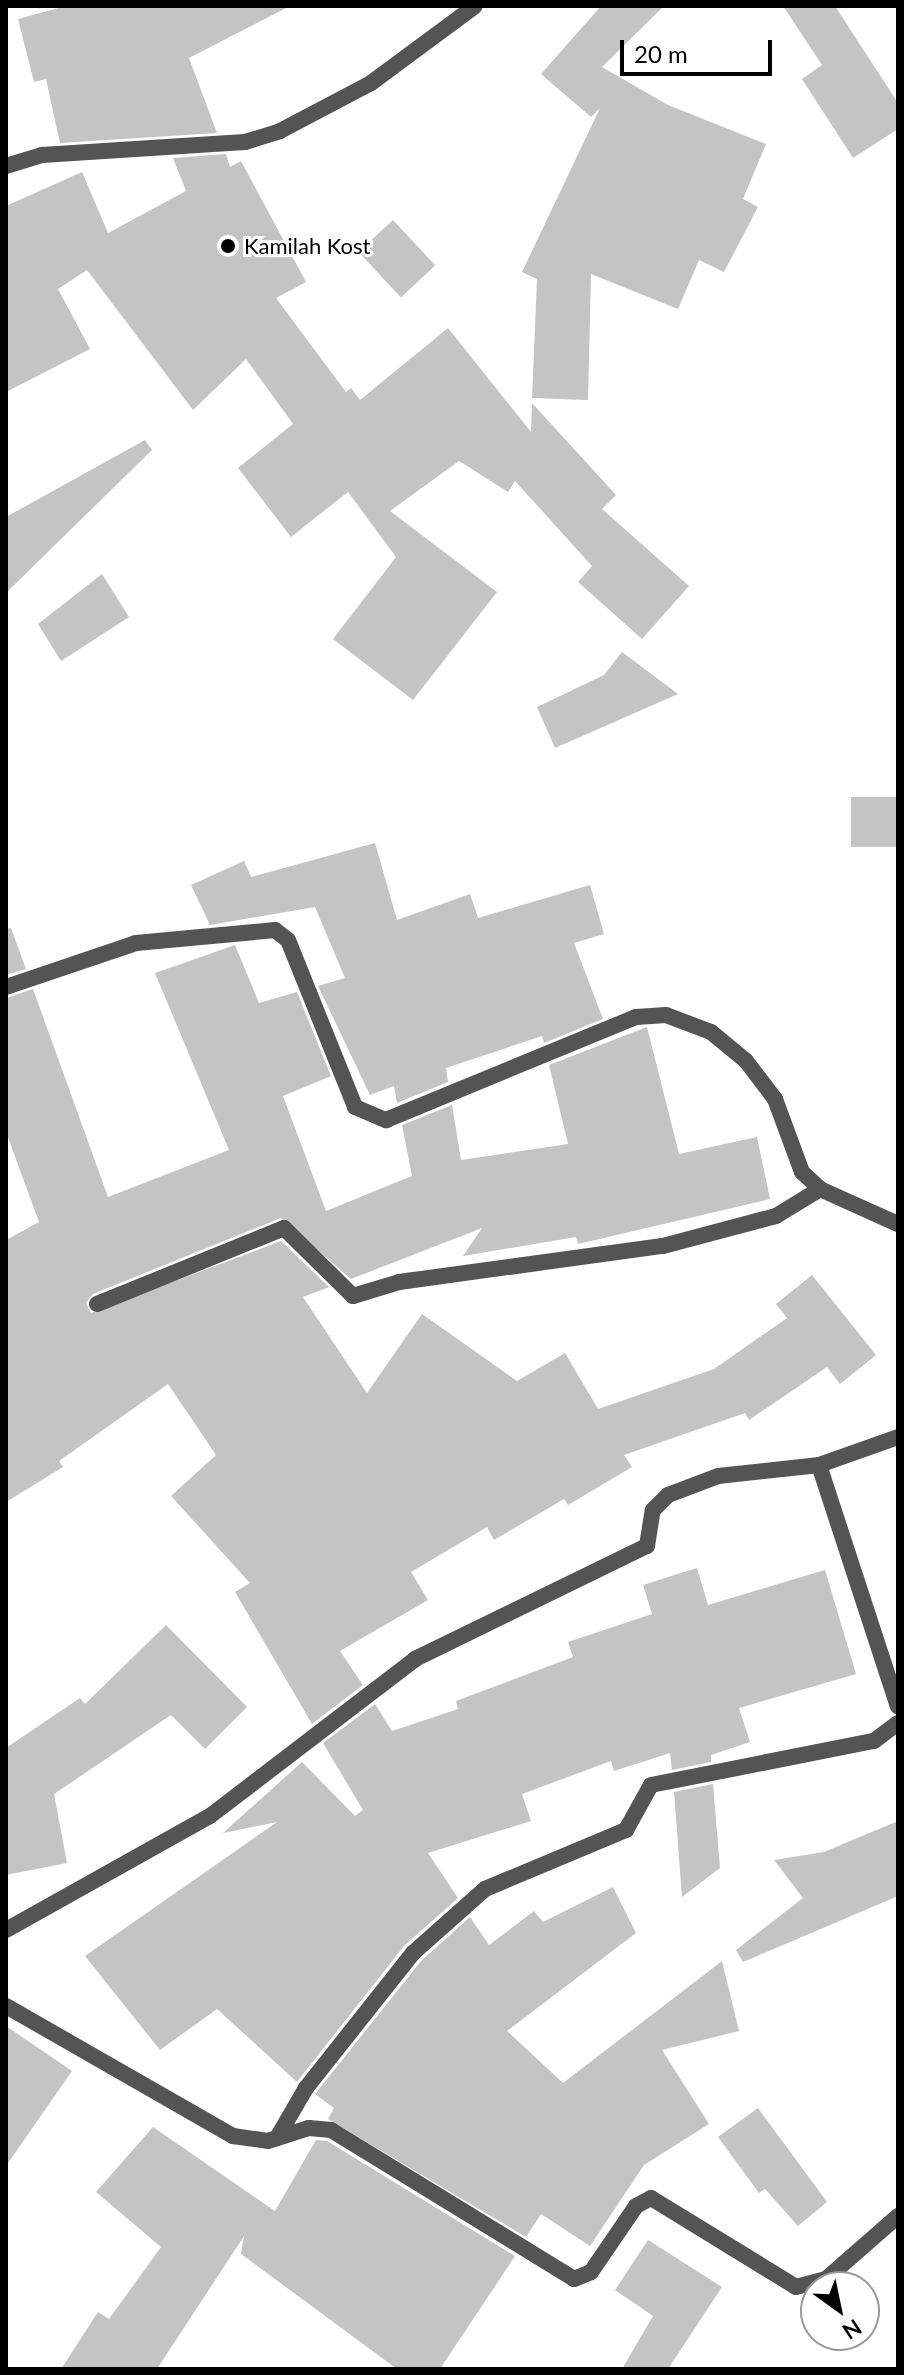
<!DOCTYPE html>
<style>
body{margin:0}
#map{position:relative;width:904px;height:2375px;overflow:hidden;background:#fff;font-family:Lato,sans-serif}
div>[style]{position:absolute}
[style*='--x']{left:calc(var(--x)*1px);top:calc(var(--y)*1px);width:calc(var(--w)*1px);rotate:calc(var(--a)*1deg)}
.building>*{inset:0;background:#c4c4c4;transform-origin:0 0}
.minor>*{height:16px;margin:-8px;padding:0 8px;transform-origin:8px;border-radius:8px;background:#545454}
.dots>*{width:22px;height:22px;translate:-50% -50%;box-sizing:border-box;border:4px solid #fff;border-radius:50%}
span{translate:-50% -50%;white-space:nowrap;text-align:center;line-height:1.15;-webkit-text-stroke:6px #fff;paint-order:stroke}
.poi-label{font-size:22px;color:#000}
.left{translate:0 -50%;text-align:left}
.frame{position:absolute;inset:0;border:8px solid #000;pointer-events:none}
.north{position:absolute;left:800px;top:2271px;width:80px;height:80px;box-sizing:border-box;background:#fff;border:2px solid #999;border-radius:50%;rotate:147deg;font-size:22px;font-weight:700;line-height:32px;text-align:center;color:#000}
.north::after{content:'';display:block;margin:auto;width:28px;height:36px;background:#000;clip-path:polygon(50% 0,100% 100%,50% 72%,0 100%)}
.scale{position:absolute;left:620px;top:40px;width:152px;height:36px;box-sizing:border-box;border:4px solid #000;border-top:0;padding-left:10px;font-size:24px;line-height:28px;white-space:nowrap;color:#000;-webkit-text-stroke:6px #fff;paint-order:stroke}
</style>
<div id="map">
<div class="building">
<i style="clip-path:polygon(66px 6px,290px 6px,189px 58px,217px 133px,60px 143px,46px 79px,34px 82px,18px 19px)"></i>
<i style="clip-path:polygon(601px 6px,664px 6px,602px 67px,668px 105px,766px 144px,743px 199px,758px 207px,724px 272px,699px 260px,678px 309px,591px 274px,588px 400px,532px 398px,537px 279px,522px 272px,600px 108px,591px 117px,541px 74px)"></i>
<i style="clip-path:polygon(783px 6px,835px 6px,898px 103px,898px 129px,853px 158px,802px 79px,822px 65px)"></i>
<i style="clip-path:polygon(226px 154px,230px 167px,241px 161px,306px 282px,276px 298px,346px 392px,351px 388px,360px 400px,448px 328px,531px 432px,532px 403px,616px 495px,602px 509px,689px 586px,642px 639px,578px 582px,592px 566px,515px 481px,508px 492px,459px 461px,390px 511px,497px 592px,413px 700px,333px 639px,396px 557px,348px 492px,291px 537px,238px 468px,293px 424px,246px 359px,193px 410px,87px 270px,58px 289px,90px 349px,6px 392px,6px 206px,82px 172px,108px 233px,186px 191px,173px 158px)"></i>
<i style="left:393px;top:220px;width:62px;height:47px;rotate:47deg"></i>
<i style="clip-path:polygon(145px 440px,152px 450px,6px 593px,6px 517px)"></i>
<i style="clip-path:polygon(102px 574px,129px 617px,61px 661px,38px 624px)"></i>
<i style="clip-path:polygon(622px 652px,678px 694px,555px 748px,537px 707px,604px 675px)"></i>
<i style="left:898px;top:797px;width:50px;height:47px;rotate:90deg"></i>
<i style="clip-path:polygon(375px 843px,397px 920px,470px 894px,478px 918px,590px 885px,604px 934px,574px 943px,603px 1019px,544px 1043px,542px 1036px,446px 1068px,448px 1082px,397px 1103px,394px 1086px,370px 1095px,318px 986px,345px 978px,315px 907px,210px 925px,191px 885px,244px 861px,251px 877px)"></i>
<i style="clip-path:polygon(11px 928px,26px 969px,6px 975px,6px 929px)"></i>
<i style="clip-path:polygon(235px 945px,259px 1003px,297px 992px,331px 1076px,283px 1096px,326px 1211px,412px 1176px,402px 1125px,452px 1105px,461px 1160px,568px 1144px,549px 1065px,647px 1027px,679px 1154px,757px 1137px,770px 1199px,578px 1244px,576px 1237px,463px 1256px,482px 1228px,351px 1279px,281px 1218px,93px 1294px,86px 1303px,91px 1313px,281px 1241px,329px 1287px,303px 1297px,367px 1393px,422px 1314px,517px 1381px,565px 1353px,598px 1409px,714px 1369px,787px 1318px,776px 1304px,812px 1275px,876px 1355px,840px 1384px,827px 1367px,749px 1420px,745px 1413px,624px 1455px,632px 1467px,568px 1505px,564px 1499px,494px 1540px,487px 1527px,411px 1572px,428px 1600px,340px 1651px,363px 1685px,312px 1724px,235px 1592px,250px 1583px,171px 1496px,216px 1455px,168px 1384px,59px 1461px,63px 1467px,6px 1502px,6px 1240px,39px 1222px,6px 1132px,6px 998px,33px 989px,108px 1197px,229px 1150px,155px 973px)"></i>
<i style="clip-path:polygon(697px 1568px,708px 1605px,825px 1570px,856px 1674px,739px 1708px,750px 1742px,711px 1755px,711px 1762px,672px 1770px,670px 1753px,614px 1771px,611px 1761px,522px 1794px,531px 1821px,428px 1853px,458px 1898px,404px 1946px,297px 2082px,217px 2009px,160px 2050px,85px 1956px,277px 1822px,223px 1833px,302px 1762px,355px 1816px,363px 1810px,323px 1743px,375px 1704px,392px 1731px,458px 1709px,456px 1701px,573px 1657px,568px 1642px,652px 1614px,643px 1585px)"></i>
<i style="clip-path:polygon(166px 1625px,247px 1707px,205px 1749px,171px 1715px,54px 1794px,67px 1863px,6px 1875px,6px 1748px,80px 1698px,85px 1704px)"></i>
<i style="clip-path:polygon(713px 1784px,720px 1868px,682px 1897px,674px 1792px)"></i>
<i style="clip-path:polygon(898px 1821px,898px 1896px,743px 1962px,736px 1950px,803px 1898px,774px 1860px,824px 1852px)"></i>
<i style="clip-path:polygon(613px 1887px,636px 1933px,507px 2031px,563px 2083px,722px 1961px,739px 2031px,662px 2050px,709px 2124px,644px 2165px,590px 2246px,541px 2214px,526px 2237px,328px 2119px,334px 2108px,315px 2094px,421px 1961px,470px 1917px,489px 1945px,534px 1911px,543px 1922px)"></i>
<i style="clip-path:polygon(6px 2026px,72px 2071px,6px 2166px)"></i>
<i style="clip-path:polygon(758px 2108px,827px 2202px,798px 2226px,765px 2189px,759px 2193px,718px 2137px)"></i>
<i style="clip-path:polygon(153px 2127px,275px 2211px,316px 2140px,327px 2141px,515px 2256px,440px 2369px,397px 2369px,241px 2254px,244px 2236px,157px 2369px,61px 2369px,98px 2312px,109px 2319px,161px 2247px,96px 2192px)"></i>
<i style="clip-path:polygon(648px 2240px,722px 2287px,668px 2369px,622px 2369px,653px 2316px,615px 2290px)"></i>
</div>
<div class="minor">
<i style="--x:6;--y:166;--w:38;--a:-17"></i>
<i style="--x:42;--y:155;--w:203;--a:-3.7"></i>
<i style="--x:245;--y:142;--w:37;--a:-17"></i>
<i style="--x:280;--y:131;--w:103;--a:-27.8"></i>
<i style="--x:371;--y:83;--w:129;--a:-36.5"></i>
<i style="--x:6;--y:987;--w:137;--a:-18.7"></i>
<i style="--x:136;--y:943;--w:140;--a:-5.3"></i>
<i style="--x:275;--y:930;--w:16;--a:38"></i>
<i style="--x:288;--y:940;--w:180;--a:68.1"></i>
<i style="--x:355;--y:1107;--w:34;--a:23"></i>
<i style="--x:386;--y:1120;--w:270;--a:-22.4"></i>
<i style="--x:636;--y:1017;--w:30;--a:-4"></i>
<i style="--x:666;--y:1015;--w:48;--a:20.7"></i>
<i style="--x:711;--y:1032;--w:45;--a:39.6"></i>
<i style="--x:746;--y:1061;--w:48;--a:52.7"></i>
<i style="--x:775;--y:1099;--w:78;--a:69.7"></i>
<i style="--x:802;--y:1172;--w:25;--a:43"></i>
<i style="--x:820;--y:1189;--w:85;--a:24.2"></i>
<i style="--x:97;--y:1304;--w:202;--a:-22.1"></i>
<i style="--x:284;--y:1228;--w:97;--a:44.6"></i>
<i style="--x:353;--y:1296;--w:48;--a:-16.9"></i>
<i style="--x:399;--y:1282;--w:266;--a:-7.8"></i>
<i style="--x:663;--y:1246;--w:117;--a:-14.9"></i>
<i style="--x:776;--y:1216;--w:52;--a:-31.5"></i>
<i style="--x:819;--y:1465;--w:254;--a:71.9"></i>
<i style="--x:6;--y:1930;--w:234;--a:-29.2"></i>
<i style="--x:210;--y:1816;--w:258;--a:-37.4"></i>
<i style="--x:415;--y:1659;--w:258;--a:-26"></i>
<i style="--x:647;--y:1546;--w:36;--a:-81"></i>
<i style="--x:653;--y:1510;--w:21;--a:-45"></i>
<i style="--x:668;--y:1495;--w:53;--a:-20.8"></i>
<i style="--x:718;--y:1476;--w:102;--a:-6.2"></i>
<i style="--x:819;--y:1465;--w:84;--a:-19.5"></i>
<i style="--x:6;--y:2006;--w:262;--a:29.8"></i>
<i style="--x:233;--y:2136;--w:35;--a:8"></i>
<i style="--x:268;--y:2141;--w:43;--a:-17.6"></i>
<i style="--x:309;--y:2128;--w:22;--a:5"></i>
<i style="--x:331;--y:2130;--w:285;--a:31.5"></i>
<i style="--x:574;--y:2279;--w:18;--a:-22"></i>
<i style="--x:591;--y:2272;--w:80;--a:-55.7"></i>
<i style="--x:636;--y:2206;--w:17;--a:-28"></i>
<i style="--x:651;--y:2198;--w:170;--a:31.5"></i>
<i style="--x:796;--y:2287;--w:31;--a:-15"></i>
<i style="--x:826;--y:2279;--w:96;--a:-41.2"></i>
<i style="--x:277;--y:2138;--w:58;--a:-59.9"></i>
<i style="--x:306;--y:2088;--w:172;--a:-51.6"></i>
<i style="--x:413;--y:1953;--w:96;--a:-41.6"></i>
<i style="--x:485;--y:1889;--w:153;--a:-22.7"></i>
<i style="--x:626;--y:1830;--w:51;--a:-60.9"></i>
<i style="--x:651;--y:1785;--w:227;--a:-11.2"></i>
<i style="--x:874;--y:1741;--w:30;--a:-37"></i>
</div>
<div class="dots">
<i style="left:228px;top:246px;background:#000"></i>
</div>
<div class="poi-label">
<span class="left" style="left:244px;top:246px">Kamilah Kost</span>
</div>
<div class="frame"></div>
<div class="north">N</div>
<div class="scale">20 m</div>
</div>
